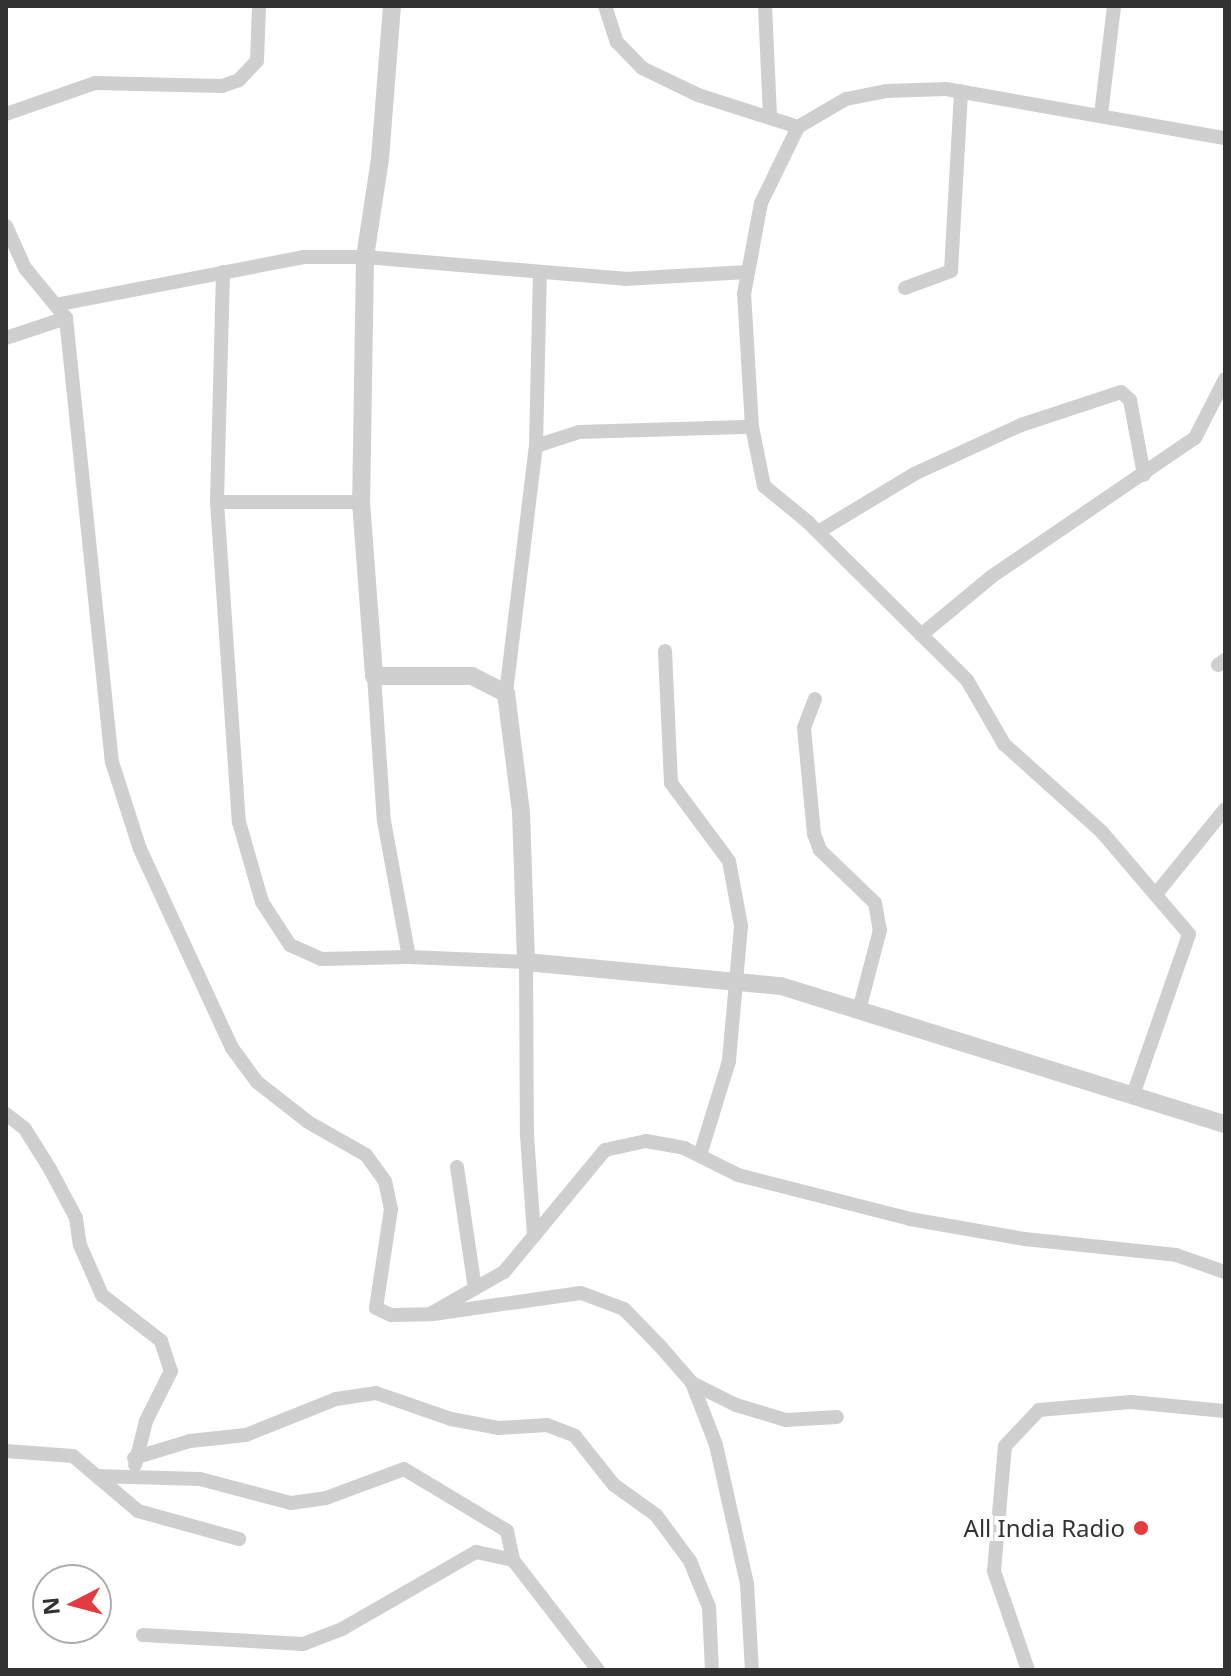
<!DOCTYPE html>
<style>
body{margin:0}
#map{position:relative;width:1231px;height:1676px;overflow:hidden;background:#fff;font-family:"Noto Sans",sans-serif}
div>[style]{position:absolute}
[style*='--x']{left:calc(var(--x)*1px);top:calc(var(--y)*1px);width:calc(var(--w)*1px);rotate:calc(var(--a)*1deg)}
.minor>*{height:14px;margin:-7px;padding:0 7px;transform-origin:7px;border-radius:7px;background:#cfcfcf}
.tertiary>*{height:18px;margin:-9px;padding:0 9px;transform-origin:9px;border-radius:9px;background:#cfcfcf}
.dots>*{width:22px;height:22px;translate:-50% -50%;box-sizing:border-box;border:4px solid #fff;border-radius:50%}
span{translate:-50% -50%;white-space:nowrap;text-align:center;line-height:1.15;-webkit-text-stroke:8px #fff;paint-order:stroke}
.poi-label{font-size:24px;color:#323232}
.right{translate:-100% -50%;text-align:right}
.frame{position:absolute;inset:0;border:8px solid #323232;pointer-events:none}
.north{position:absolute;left:32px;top:1564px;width:80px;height:80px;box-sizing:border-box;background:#fff;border:2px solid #adadad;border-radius:50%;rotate:264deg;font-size:22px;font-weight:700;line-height:32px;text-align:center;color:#323232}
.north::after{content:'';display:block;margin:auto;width:28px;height:36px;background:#e33b40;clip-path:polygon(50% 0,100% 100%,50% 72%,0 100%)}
</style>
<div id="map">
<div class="minor">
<i style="--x:605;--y:6;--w:38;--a:72"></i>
<i style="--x:617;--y:42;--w:36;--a:46"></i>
<i style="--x:642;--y:68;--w:62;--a:25.7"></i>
<i style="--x:698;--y:95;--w:105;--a:17.7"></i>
<i style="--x:765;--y:6;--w:112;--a:87.4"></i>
<i style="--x:6;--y:114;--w:94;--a:-19.2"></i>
<i style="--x:95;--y:83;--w:127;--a:1.4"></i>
<i style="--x:222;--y:86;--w:18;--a:-19"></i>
<i style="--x:239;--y:80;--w:26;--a:-47"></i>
<i style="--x:257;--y:61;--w:55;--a:-87.9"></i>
<i style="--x:1101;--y:114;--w:109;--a:-83.1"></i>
<i style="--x:6;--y:226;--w:46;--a:65.7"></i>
<i style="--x:25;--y:268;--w:65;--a:50.6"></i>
<i style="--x:66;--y:318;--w:63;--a:161.6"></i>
<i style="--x:223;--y:272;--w:230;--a:91.5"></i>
<i style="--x:217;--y:502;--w:321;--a:86.1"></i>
<i style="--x:239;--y:822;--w:83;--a:74"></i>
<i style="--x:262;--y:902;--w:51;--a:56.9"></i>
<i style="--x:290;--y:945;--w:34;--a:24"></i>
<i style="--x:321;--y:959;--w:88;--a:-1.3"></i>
<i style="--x:905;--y:288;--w:49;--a:-20.3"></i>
<i style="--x:951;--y:271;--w:180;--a:-86.8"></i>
<i style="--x:60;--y:304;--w:248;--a:-10.9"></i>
<i style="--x:303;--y:257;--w:62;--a:0"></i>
<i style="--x:365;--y:257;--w:261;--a:4.8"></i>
<i style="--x:625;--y:279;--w:123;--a:-3.3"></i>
<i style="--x:66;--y:318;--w:446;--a:84.1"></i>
<i style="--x:112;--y:762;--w:91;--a:72.2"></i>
<i style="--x:140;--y:849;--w:219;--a:65.2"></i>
<i style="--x:232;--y:1048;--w:42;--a:53.7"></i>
<i style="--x:257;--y:1082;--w:65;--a:38.1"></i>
<i style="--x:308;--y:1122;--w:67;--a:29.6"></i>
<i style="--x:366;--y:1155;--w:32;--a:54"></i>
<i style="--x:385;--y:1181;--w:29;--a:78"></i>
<i style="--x:391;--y:1209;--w:100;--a:98.6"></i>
<i style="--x:376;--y:1308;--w:17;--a:25"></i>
<i style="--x:391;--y:1315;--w:39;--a:-1"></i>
<i style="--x:430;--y:1314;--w:85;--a:-29.6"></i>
<i style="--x:504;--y:1272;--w:158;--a:-50.4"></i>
<i style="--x:605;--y:1150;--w:42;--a:-12.4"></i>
<i style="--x:646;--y:1141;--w:39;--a:10"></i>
<i style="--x:684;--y:1148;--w:60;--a:26.6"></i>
<i style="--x:738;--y:1175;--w:178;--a:14.3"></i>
<i style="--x:910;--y:1219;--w:117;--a:9.9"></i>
<i style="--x:1025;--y:1239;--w:152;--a:6"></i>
<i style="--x:1176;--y:1255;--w:52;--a:19.1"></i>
<i style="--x:536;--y:446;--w:45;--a:-18"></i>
<i style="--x:579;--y:432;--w:173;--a:-1.7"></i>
<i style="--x:217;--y:502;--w:144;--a:0"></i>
<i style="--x:818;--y:532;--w:112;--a:-31.1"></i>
<i style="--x:914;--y:474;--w:118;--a:-24.6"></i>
<i style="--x:1021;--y:425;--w:105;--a:-18.3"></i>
<i style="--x:1121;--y:392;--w:12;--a:42"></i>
<i style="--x:1130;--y:400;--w:76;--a:79.4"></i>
<i style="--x:921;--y:635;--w:91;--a:-39.6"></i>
<i style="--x:991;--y:577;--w:247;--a:-34.3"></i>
<i style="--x:1195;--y:438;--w:66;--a:-63"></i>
<i style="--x:665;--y:651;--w:132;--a:87.4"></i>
<i style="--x:671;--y:783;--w:97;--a:53.4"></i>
<i style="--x:729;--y:861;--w:66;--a:79.5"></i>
<i style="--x:741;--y:926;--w:136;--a:95.1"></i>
<i style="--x:729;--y:1061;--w:98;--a:107.1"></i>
<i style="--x:1218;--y:665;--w:9;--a:-36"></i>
<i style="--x:374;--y:676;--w:145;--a:86.1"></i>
<i style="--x:384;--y:821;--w:138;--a:79.6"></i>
<i style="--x:409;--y:957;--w:117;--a:2.4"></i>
<i style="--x:526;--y:962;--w:173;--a:89.7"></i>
<i style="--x:527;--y:1135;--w:101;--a:86"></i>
<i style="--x:506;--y:693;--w:249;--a:-83.1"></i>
<i style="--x:536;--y:446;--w:173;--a:-88.7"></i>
<i style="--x:815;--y:699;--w:31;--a:111"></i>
<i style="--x:804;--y:728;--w:106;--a:84.6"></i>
<i style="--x:814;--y:834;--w:17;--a:69"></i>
<i style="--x:820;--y:850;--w:76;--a:43.9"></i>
<i style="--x:875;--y:903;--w:27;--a:80"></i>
<i style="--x:880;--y:930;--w:83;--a:104.7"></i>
<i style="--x:1156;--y:894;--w:109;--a:-50.9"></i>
<i style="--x:1133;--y:1095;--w:170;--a:-70.8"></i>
<i style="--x:1189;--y:934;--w:134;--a:-130.5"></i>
<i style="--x:1102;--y:832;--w:132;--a:-138.1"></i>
<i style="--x:1004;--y:744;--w:74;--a:-120"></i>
<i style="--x:967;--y:680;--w:224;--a:-135.2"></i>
<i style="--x:808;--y:522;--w:57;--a:-140.7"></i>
<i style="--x:764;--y:486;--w:60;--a:-101.5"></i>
<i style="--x:752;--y:427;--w:133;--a:-93.4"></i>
<i style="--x:744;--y:294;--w:93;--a:-79.4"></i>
<i style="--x:761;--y:203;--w:85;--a:-64"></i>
<i style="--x:798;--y:127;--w:56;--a:-30.3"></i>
<i style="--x:846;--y:99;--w:42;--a:-11"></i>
<i style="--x:887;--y:91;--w:59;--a:-1.9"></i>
<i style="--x:946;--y:89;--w:283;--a:10"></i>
<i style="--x:6;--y:1114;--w:24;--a:38"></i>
<i style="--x:25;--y:1129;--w:47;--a:58"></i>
<i style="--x:50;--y:1169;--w:55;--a:62"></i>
<i style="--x:76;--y:1218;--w:27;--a:82"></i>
<i style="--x:80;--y:1245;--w:55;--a:66.3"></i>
<i style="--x:102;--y:1295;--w:75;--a:37.9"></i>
<i style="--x:161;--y:1341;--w:32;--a:72"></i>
<i style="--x:171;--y:1371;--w:56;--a:116.6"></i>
<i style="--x:146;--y:1421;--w:45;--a:104"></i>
<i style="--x:457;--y:1167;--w:123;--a:81.6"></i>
<i style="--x:433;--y:1314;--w:149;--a:-8.1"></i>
<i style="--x:581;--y:1293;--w:46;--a:20.4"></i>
<i style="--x:624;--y:1309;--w:52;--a:45.8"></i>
<i style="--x:660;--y:1346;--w:49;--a:49.1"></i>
<i style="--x:692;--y:1383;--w:66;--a:68.8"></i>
<i style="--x:716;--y:1445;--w:142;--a:77.4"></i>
<i style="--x:747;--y:1584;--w:86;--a:86.7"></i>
<i style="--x:692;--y:1383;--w:49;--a:26.6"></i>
<i style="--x:736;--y:1405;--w:52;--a:16.7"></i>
<i style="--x:786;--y:1420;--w:51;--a:-3.4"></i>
<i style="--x:6;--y:1451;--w:67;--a:4.3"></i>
<i style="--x:73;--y:1456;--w:85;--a:40.2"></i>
<i style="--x:138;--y:1511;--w:105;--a:15.5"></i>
<i style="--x:134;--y:1458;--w:59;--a:-16.9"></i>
<i style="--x:190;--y:1441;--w:56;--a:-6.1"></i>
<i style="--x:246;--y:1435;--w:97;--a:-21.8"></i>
<i style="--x:336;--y:1399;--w:40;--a:-8.5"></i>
<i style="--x:376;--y:1393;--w:79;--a:19.1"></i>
<i style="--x:451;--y:1419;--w:48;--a:10.8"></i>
<i style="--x:498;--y:1428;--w:49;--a:-3.5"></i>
<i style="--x:547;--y:1425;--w:30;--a:21"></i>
<i style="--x:575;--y:1436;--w:63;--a:51.5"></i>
<i style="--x:614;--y:1485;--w:52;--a:35.5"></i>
<i style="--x:656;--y:1515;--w:57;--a:53.5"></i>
<i style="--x:690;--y:1561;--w:50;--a:67.6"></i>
<i style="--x:709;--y:1607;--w:63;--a:87.3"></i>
<i style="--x:97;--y:1476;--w:103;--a:1.7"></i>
<i style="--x:200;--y:1479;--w:94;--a:14.8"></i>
<i style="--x:291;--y:1503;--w:35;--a:-8"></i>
<i style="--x:326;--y:1498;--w:83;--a:-20.4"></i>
<i style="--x:404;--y:1469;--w:120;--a:31"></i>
<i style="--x:507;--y:1531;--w:30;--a:78"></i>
<i style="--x:143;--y:1635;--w:160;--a:3.2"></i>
<i style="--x:303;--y:1644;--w:42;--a:-21"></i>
<i style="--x:342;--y:1629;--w:155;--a:-29.9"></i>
<i style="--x:476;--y:1552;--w:38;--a:12"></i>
<i style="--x:513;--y:1560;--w:139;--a:52.3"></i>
<i style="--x:1028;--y:1670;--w:105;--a:-109"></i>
<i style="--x:994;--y:1571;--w:125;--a:-85"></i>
<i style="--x:1005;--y:1446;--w:50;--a:-46.6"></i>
<i style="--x:1039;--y:1410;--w:92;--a:-5"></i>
<i style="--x:1131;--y:1402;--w:94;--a:5.5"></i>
</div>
<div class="tertiary">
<i style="--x:392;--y:6;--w:153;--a:94.5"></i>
<i style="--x:380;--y:159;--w:99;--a:98.7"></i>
<i style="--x:365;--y:257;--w:245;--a:90.9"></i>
<i style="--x:361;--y:502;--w:174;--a:85.7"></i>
<i style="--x:374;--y:676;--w:98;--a:0"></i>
<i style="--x:472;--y:676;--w:38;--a:27"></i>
<i style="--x:506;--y:693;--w:119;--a:82.8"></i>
<i style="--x:521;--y:811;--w:151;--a:88.1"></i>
<i style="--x:526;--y:962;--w:256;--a:5.4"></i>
<i style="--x:781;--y:986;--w:465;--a:17.3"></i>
</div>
<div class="dots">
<i style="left:1141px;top:1528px;background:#e33b40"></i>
</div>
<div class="poi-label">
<span class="right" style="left:1125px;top:1528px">All India Radio</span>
</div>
<div class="frame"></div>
<div class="north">N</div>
</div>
